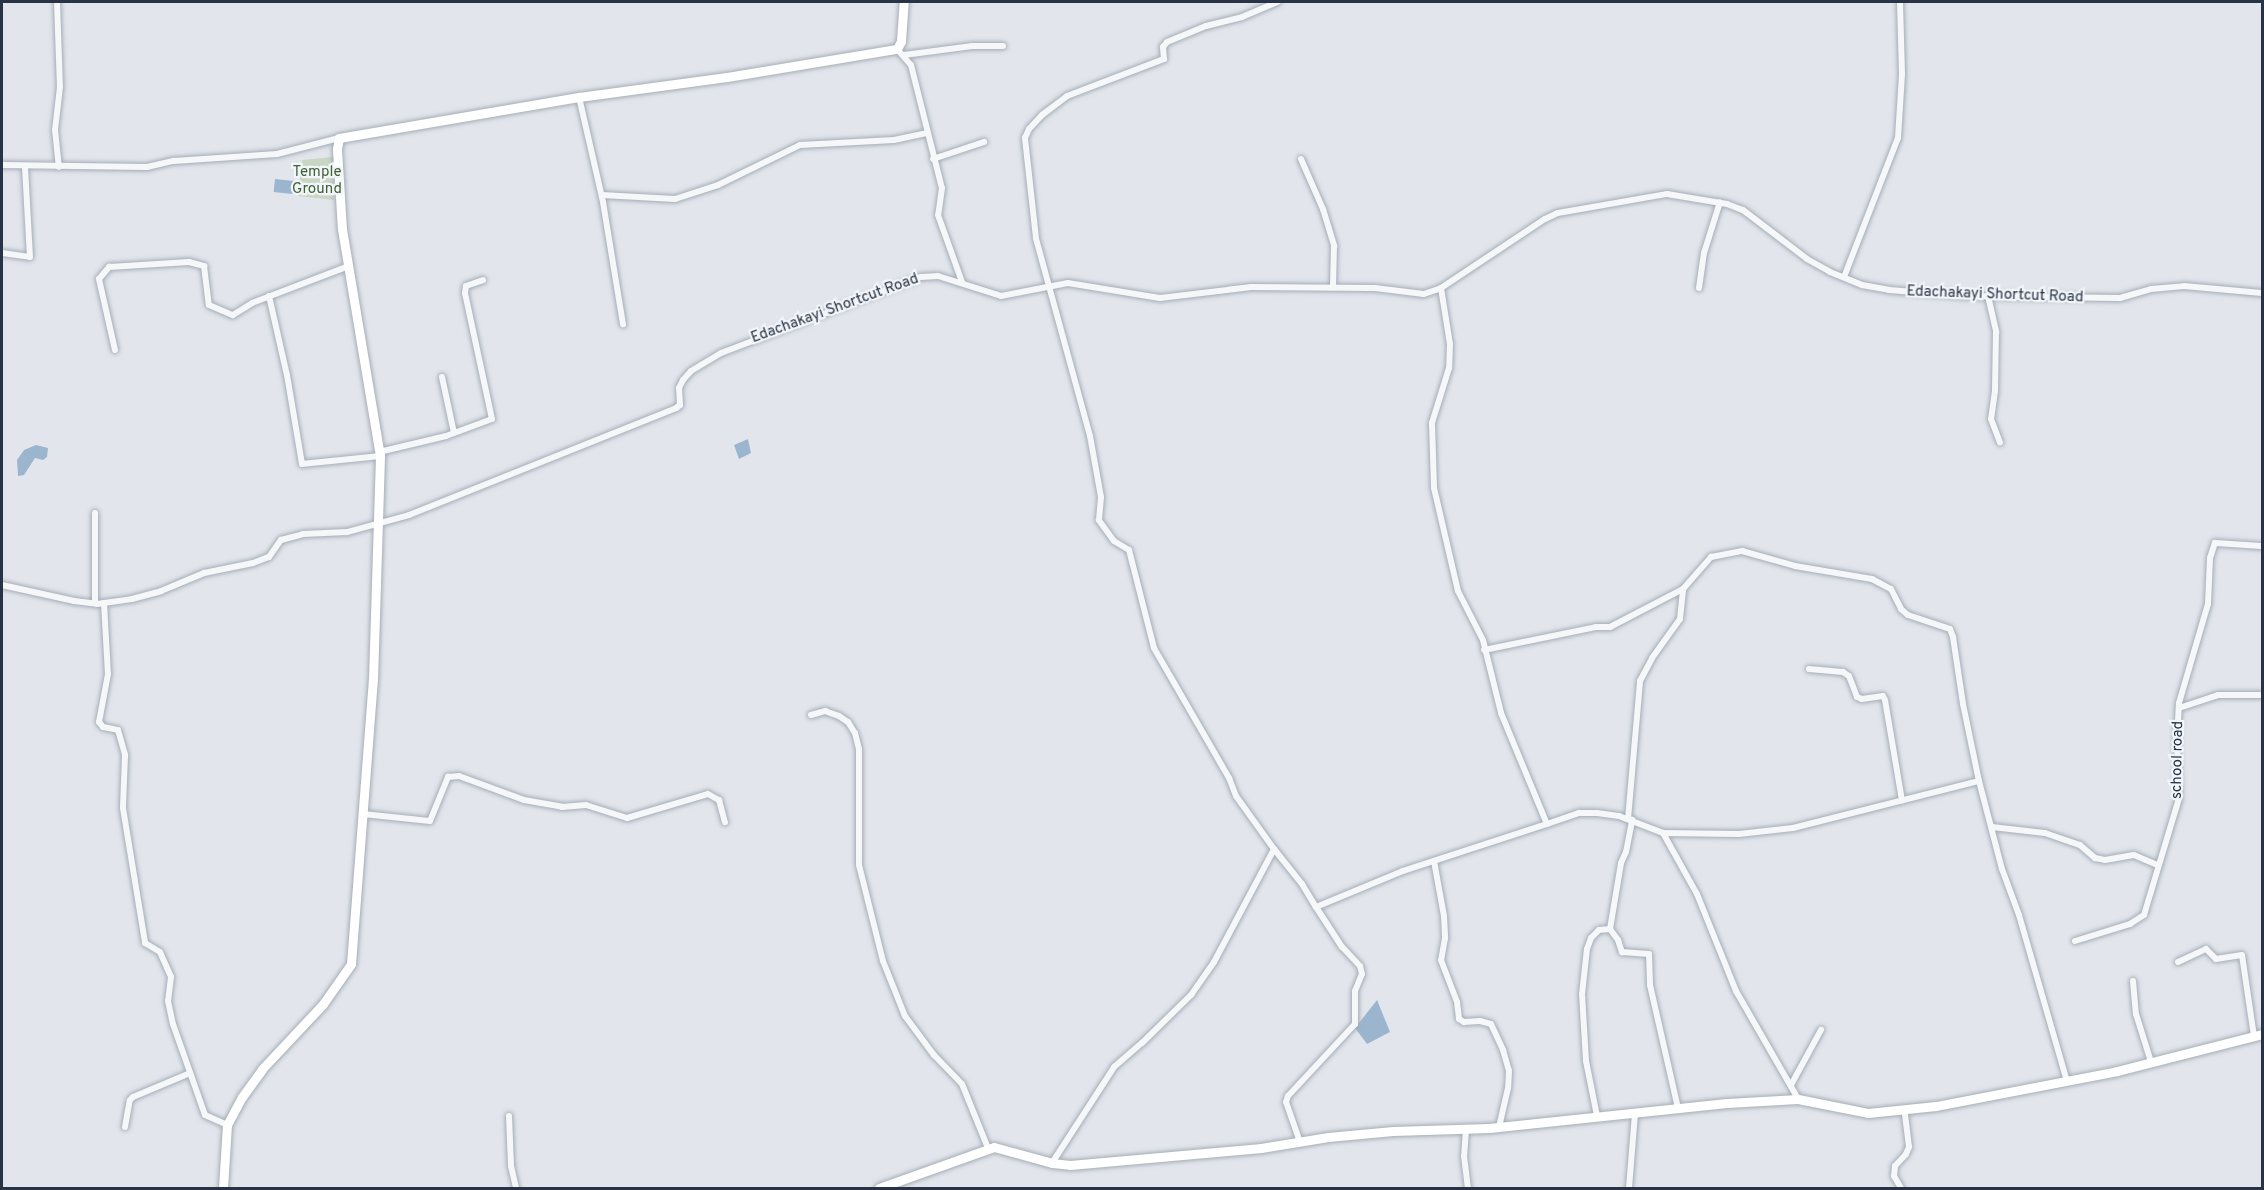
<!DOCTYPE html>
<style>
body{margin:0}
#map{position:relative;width:2264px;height:1190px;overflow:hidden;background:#e2e6ec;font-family:Overpass,sans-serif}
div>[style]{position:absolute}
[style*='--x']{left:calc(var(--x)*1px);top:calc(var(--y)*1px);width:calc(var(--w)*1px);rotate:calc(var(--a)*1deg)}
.green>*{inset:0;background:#c8d6c3}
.water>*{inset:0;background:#9bb5ce;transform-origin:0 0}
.roads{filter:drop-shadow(0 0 2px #a6adb7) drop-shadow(0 0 2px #a6adb7)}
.minor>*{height:6px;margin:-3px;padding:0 3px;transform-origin:3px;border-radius:3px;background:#f5f7f9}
.secondary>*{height:9px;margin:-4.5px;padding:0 4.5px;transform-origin:4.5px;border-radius:4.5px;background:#fff}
span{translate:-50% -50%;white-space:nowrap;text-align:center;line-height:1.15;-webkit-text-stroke:4.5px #f2f5f9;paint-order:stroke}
.park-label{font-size:15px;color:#3f6235}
.street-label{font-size:15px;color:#283445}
.frame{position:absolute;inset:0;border:3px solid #283445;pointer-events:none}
</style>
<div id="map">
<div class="green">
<i style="clip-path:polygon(333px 157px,334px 200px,298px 196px,302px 160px)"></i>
</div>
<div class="water">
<i style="left:275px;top:179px;width:19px;height:13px;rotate:6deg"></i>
<i style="clip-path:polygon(748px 439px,751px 453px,739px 459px,734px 445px)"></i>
<i style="clip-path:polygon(36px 445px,48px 448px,47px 457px,43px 460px,35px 458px,24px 475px,18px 476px,17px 460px,24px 450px)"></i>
<i style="clip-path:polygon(1377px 1000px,1390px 1032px,1367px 1044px,1355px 1028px)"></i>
</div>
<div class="roads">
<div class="minor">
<i style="--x:57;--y:2;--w:85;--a:88"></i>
<i style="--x:60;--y:87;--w:43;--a:96.6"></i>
<i style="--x:55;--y:130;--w:37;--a:84"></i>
<i style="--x:897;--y:49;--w:21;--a:49"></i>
<i style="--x:911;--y:65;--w:127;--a:75.9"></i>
<i style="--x:942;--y:188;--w:27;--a:98"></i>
<i style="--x:938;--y:215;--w:71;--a:70.3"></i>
<i style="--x:904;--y:55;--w:69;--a:-7.5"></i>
<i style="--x:972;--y:46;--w:31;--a:0"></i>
<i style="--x:579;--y:97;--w:108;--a:77.1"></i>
<i style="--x:603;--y:202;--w:124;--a:80.7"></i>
<i style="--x:933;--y:159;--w:54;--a:-18.4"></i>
<i style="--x:1301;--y:159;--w:55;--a:66.3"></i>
<i style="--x:1323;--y:209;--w:39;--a:73"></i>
<i style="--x:1334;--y:246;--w:41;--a:91.4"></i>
<i style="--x:2;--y:165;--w:145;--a:0.8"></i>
<i style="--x:147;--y:167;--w:28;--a:-13"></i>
<i style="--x:174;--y:161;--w:103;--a:-3.9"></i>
<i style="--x:277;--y:154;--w:64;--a:-14.5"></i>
<i style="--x:602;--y:195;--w:73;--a:3.1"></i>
<i style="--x:675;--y:199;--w:45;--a:-18"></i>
<i style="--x:718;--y:185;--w:91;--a:-26"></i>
<i style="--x:800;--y:145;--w:94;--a:-3"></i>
<i style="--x:894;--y:140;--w:33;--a:-12"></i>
<i style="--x:2;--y:253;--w:28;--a:8"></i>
<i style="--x:30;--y:257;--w:90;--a:-93.2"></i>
<i style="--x:1844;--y:277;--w:149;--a:-68.8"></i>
<i style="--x:1898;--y:138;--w:64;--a:-86.4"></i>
<i style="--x:1902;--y:74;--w:72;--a:-91.6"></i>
<i style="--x:1441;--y:288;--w:57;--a:80.9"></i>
<i style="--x:1450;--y:344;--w:24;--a:92"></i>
<i style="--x:1449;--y:368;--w:58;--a:107.2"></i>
<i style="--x:1432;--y:423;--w:65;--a:88.2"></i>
<i style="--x:1434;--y:488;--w:106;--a:76.9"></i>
<i style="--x:1458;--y:591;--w:55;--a:63"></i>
<i style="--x:1483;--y:640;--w:75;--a:76.1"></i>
<i style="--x:1501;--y:713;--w:120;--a:67.5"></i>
<i style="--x:1547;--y:824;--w:34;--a:-19"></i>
<i style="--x:1579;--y:813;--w:18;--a:0"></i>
<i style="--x:1597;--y:813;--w:22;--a:8"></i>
<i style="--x:1619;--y:816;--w:47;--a:21.1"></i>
<i style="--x:1663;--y:833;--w:70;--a:60.9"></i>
<i style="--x:1697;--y:894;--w:105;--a:68.1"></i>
<i style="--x:1736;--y:991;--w:125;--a:60.1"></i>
<i style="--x:1699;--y:288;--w:35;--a:-82"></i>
<i style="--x:1704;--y:253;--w:53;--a:-72.6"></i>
<i style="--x:269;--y:296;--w:81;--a:77.2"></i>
<i style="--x:287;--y:375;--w:90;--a:80.4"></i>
<i style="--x:302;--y:464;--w:78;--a:-5.9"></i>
<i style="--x:1988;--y:296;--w:37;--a:77"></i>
<i style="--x:1996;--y:332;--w:59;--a:91"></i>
<i style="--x:1995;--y:391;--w:28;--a:98"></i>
<i style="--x:1991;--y:419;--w:25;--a:69"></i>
<i style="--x:115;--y:350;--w:73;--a:-102.7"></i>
<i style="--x:99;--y:279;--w:16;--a:-50"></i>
<i style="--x:109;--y:267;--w:80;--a:-3.6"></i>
<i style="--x:189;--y:262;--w:16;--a:15"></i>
<i style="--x:204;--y:266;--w:39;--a:83"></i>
<i style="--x:209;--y:305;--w:26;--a:23"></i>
<i style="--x:233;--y:315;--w:22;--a:-32"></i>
<i style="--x:252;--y:303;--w:104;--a:-20.9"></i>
<i style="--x:442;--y:377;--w:57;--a:77.9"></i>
<i style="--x:379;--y:452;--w:69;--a:-13.4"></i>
<i style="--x:446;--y:436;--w:49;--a:-20.3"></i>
<i style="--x:492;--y:419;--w:129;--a:-102.1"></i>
<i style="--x:465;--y:293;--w:7;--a:-82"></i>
<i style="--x:466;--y:286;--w:18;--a:-19"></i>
<i style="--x:2;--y:585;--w:74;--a:12.5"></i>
<i style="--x:74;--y:601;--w:23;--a:7"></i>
<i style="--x:97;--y:604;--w:35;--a:-8"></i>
<i style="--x:132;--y:599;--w:30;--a:-15"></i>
<i style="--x:161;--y:591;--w:47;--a:-22.7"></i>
<i style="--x:204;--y:573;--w:50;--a:-11.5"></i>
<i style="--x:253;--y:563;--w:17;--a:-21"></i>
<i style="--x:269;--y:557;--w:21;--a:-55"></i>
<i style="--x:281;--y:540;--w:23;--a:-15"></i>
<i style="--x:303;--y:534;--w:44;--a:-2.6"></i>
<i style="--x:347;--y:532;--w:64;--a:-15.3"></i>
<i style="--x:409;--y:515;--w:288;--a:-21.8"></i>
<i style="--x:676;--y:408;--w:5;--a:-37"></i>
<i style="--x:680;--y:405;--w:17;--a:-93"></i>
<i style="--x:679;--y:388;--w:9;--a:-63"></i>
<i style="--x:683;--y:380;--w:12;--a:-48"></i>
<i style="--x:691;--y:371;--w:35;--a:-31"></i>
<i style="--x:721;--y:353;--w:214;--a:-20.8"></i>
<i style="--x:921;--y:277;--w:17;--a:-3"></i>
<i style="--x:938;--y:276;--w:66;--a:17.6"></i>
<i style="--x:1001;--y:296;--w:68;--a:-11"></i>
<i style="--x:1068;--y:283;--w:93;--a:9.3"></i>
<i style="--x:1160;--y:298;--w:92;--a:-6.9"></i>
<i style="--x:1251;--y:287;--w:124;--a:0.5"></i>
<i style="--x:1375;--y:288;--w:49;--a:7"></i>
<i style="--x:1424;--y:294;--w:18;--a:-19"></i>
<i style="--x:1441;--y:288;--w:125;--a:-33.6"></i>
<i style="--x:1545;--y:219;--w:14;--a:-25"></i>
<i style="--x:1558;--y:213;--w:111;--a:-9.9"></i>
<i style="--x:1667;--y:194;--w:61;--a:9.5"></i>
<i style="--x:1727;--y:204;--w:17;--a:21"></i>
<i style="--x:1743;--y:210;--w:81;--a:37.4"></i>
<i style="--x:1807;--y:259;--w:26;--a:29"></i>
<i style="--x:1830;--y:272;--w:35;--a:22"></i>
<i style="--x:1862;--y:285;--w:27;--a:10"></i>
<i style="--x:1889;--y:290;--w:77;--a:4.5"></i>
<i style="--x:1966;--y:296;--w:154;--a:0.7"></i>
<i style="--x:2120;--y:298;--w:32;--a:-16"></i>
<i style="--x:2151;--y:289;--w:33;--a:-5"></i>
<i style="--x:2184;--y:286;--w:78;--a:5.1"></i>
<i style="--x:95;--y:603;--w:90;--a:-90"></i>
<i style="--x:104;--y:603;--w:71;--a:86.8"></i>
<i style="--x:108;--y:674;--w:49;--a:100.6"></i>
<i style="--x:99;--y:722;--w:6;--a:51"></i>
<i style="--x:103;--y:727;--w:15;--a:11"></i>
<i style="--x:118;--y:730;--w:26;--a:74"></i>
<i style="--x:125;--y:755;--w:53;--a:92.2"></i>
<i style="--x:123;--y:808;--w:137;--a:80.7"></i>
<i style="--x:145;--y:943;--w:17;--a:31"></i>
<i style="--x:160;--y:952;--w:27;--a:66"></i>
<i style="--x:171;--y:977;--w:24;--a:97"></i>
<i style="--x:168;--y:1001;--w:24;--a:78"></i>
<i style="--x:173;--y:1024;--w:96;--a:70.6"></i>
<i style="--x:205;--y:1115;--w:24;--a:24"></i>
<i style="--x:1484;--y:650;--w:114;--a:-11.6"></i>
<i style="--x:1596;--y:627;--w:14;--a:0"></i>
<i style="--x:1610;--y:627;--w:82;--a:-27.5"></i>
<i style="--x:1809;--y:669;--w:34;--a:5"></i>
<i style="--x:1843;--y:672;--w:7;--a:34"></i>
<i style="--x:1849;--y:676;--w:22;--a:69"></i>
<i style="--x:1857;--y:697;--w:5;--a:22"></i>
<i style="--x:1862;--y:699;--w:21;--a:-8"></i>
<i style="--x:1883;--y:696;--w:4;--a:63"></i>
<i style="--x:1885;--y:700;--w:102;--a:80.4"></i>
<i style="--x:2179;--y:708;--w:41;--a:-18.4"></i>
<i style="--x:2218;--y:695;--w:44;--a:0"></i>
<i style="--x:811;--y:715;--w:15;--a:-16"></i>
<i style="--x:825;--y:711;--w:15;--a:20"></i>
<i style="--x:839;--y:716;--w:11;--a:34"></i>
<i style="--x:848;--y:722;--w:13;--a:58"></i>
<i style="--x:855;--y:733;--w:16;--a:76"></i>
<i style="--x:859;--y:749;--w:116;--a:90"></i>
<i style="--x:859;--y:865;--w:99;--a:76"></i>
<i style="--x:883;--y:961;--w:59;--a:68.2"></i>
<i style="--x:905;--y:1016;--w:49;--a:53.4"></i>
<i style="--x:934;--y:1055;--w:40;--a:46"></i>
<i style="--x:962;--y:1084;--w:69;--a:67.9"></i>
<i style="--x:363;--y:814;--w:67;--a:6"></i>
<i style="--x:430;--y:821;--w:48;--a:-67.8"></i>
<i style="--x:448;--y:777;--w:11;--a:-5"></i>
<i style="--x:459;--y:776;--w:69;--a:20.3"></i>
<i style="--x:524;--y:800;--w:39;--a:10"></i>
<i style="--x:562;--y:807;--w:24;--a:-5"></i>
<i style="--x:586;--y:805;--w:43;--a:17.6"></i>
<i style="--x:627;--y:818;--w:84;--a:-16.5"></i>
<i style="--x:708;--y:794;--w:13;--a:29"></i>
<i style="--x:719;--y:800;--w:23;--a:75"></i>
<i style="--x:1628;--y:819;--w:139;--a:-85"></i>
<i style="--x:1640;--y:681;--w:26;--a:-62"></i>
<i style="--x:1652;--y:658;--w:48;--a:-54.3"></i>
<i style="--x:1680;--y:619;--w:30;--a:-84"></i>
<i style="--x:1683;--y:589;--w:43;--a:-48.8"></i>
<i style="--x:1711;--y:557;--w:32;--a:-11"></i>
<i style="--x:1742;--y:551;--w:55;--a:15.8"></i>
<i style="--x:1795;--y:566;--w:78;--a:9.6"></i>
<i style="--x:1872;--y:579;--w:21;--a:28"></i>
<i style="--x:1891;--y:589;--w:22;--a:63"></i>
<i style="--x:1901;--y:609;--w:9;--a:41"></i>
<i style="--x:1908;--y:615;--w:44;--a:18.4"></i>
<i style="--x:1950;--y:629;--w:9;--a:69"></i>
<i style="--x:1953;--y:637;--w:68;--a:81.5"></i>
<i style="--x:1963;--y:704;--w:79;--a:78.3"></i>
<i style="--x:1992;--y:827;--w:53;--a:6.5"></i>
<i style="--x:2045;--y:833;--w:37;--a:19"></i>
<i style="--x:2080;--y:845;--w:20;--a:41"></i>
<i style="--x:2095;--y:858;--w:10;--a:11"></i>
<i style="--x:2105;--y:860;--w:29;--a:-10"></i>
<i style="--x:2134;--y:855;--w:26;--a:23"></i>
<i style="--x:1663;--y:833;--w:76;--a:0.8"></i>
<i style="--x:1739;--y:834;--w:54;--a:-6.3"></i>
<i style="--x:1793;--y:828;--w:192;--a:-14.2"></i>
<i style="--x:1979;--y:781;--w:91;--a:75.4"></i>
<i style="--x:2002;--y:869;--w:49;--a:69.7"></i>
<i style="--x:2019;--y:915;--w:173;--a:73.9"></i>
<i style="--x:1274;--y:849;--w:65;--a:-125.6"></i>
<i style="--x:1236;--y:796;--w:19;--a:-111"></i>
<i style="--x:1229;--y:778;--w:150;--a:-120"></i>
<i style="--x:1154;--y:648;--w:101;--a:-104.3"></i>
<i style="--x:1129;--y:550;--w:17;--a:-149"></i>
<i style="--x:1114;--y:541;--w:26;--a:-126"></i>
<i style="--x:1099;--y:520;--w:23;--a:-85"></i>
<i style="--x:1101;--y:497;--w:62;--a:-100.2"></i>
<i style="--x:1090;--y:436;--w:205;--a:-105.3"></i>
<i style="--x:1036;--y:238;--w:101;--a:-96.3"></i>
<i style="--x:1025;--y:138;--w:10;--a:-66"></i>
<i style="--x:1029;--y:129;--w:19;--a:-47"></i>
<i style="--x:1042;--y:115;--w:31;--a:-37"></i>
<i style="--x:1067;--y:96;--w:104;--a:-20.9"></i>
<i style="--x:1164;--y:59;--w:12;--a:-95"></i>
<i style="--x:1163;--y:47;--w:6;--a:-51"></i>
<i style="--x:1167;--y:42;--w:42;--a:-22.3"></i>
<i style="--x:1206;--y:26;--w:37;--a:-14"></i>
<i style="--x:1242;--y:17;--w:39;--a:-23"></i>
<i style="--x:1434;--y:861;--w:56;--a:79.7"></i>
<i style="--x:1444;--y:916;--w:22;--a:87"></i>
<i style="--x:1445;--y:938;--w:22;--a:100"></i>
<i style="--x:1441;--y:960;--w:45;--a:69.1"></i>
<i style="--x:1457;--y:1002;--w:17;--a:83"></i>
<i style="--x:1459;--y:1019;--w:6;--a:31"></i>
<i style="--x:1464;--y:1022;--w:16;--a:-4"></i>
<i style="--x:1480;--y:1021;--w:11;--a:15"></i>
<i style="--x:1491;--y:1024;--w:29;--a:65"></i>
<i style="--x:1503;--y:1050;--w:22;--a:74"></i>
<i style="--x:1509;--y:1071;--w:17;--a:93"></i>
<i style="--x:1508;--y:1088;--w:40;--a:103"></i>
<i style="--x:1610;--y:929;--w:67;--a:-80.5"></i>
<i style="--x:1621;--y:863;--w:12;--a:-66"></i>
<i style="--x:1626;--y:852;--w:33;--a:-79"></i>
<i style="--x:2075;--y:941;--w:58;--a:-17.2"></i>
<i style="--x:2130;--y:924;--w:17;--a:-33"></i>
<i style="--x:2144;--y:915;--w:122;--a:-73.3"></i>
<i style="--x:2179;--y:798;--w:58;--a:-92"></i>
<i style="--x:2177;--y:740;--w:37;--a:-87"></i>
<i style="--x:2179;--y:703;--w:103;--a:-73.7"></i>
<i style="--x:2208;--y:604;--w:46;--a:-87.5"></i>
<i style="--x:2210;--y:558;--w:16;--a:-72"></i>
<i style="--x:2215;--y:543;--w:47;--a:3.7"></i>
<i style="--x:2178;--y:962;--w:31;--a:-25"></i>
<i style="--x:2206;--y:949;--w:14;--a:45"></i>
<i style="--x:2216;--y:959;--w:26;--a:-9"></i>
<i style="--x:2242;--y:955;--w:82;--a:81.6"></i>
<i style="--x:2133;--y:981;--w:33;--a:85"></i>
<i style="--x:2136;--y:1014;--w:50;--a:72.6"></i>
<i style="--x:1791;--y:1085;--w:63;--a:-61.4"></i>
<i style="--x:509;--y:1116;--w:50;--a:87.7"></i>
<i style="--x:511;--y:1166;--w:23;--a:77"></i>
<i style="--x:1597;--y:1116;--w:56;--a:-101.3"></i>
<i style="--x:1586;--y:1061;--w:67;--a:-93.4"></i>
<i style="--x:1582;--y:994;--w:45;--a:-83.7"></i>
<i style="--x:1587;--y:949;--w:12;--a:-70"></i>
<i style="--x:1591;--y:938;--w:11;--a:-45"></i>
<i style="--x:1599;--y:930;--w:11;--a:-5"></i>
<i style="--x:1610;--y:929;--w:14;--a:54"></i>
<i style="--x:1618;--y:940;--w:13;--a:72"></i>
<i style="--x:1622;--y:952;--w:27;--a:4"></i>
<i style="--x:1649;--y:954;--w:31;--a:88"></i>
<i style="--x:1650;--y:985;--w:126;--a:77.2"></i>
<i style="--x:125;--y:1127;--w:27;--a:-80"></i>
<i style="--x:130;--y:1100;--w:4;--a:-45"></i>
<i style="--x:133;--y:1097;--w:62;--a:-22.8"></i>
<i style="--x:1466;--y:1129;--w:27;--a:94"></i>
<i style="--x:1464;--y:1156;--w:32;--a:83"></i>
<i style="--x:1300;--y:1142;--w:42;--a:-109.3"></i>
<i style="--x:1286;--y:1102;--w:6;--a:-72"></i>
<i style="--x:1288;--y:1096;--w:98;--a:-47.1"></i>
<i style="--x:1355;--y:1024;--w:33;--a:-90"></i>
<i style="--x:1355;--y:991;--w:18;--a:-68"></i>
<i style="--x:1362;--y:974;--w:8;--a:-104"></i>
<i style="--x:1360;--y:966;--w:26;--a:-133"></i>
<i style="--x:1342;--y:947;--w:48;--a:-123"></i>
<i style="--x:1052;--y:1163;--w:114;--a:-57.1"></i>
<i style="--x:1114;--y:1067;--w:37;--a:-41"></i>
<i style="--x:1142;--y:1043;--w:69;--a:-44.4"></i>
<i style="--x:1191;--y:995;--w:40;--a:-55.1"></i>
<i style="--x:1214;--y:962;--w:128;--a:-62"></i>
<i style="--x:1274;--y:849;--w:45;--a:51.3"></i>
<i style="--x:1302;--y:884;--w:27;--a:59"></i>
<i style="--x:1316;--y:907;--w:94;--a:-22.5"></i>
<i style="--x:1403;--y:871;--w:151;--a:-18.1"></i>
<i style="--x:1629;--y:1188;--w:75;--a:-85.4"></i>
<i style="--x:1901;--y:1188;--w:14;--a:-120"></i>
<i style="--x:1894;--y:1176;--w:10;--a:-84"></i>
<i style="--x:1895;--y:1166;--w:16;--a:-47"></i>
<i style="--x:1906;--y:1154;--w:8;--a:-67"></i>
<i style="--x:1909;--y:1147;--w:38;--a:-97"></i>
</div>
<div class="secondary">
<i style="--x:223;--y:1188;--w:63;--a:-86.4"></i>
<i style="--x:227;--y:1125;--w:32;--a:-62"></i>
<i style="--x:242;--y:1097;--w:34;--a:-54"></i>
<i style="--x:262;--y:1069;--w:89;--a:-46.8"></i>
<i style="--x:323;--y:1004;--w:49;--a:-55"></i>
<i style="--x:351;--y:964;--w:286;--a:-85.6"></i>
<i style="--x:373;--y:679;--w:223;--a:-88.2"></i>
<i style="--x:380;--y:456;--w:230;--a:-99.5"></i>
<i style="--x:342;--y:229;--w:80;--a:-93.6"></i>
<i style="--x:337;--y:149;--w:11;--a:-80"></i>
<i style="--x:339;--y:138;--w:243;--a:-9.7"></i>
<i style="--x:579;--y:97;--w:149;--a:-7.7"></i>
<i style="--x:727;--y:77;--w:172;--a:-9.4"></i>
<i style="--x:897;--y:49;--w:9;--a:-63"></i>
<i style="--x:901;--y:41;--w:39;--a:-86"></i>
<i style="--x:879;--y:1188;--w:122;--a:-19.6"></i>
<i style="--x:994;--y:1147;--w:60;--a:15.4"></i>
<i style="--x:1052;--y:1163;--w:18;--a:6"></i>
<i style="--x:1070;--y:1165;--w:192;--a:-5.1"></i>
<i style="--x:1261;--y:1148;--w:68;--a:-9.3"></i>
<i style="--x:1328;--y:1137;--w:65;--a:-5.3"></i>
<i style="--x:1393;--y:1131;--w:96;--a:-1.8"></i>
<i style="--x:1489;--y:1128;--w:239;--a:-6"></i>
<i style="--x:1727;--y:1103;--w:71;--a:-3.2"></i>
<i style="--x:1798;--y:1099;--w:71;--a:11.3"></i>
<i style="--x:1868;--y:1113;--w:68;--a:-5.9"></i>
<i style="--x:1936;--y:1106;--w:184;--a:-10.9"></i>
<i style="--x:2117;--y:1071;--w:150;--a:-14.3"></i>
</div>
</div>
<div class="park-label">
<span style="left:317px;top:181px">Temple<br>Ground</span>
</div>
<div class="street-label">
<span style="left:1995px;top:295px;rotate:2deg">Edachakayi Shortcut Road</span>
<span style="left:835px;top:309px;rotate:-20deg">Edachakayi Shortcut Road</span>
<span style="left:2178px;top:760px;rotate:-89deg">school road</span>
</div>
<div class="frame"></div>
</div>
